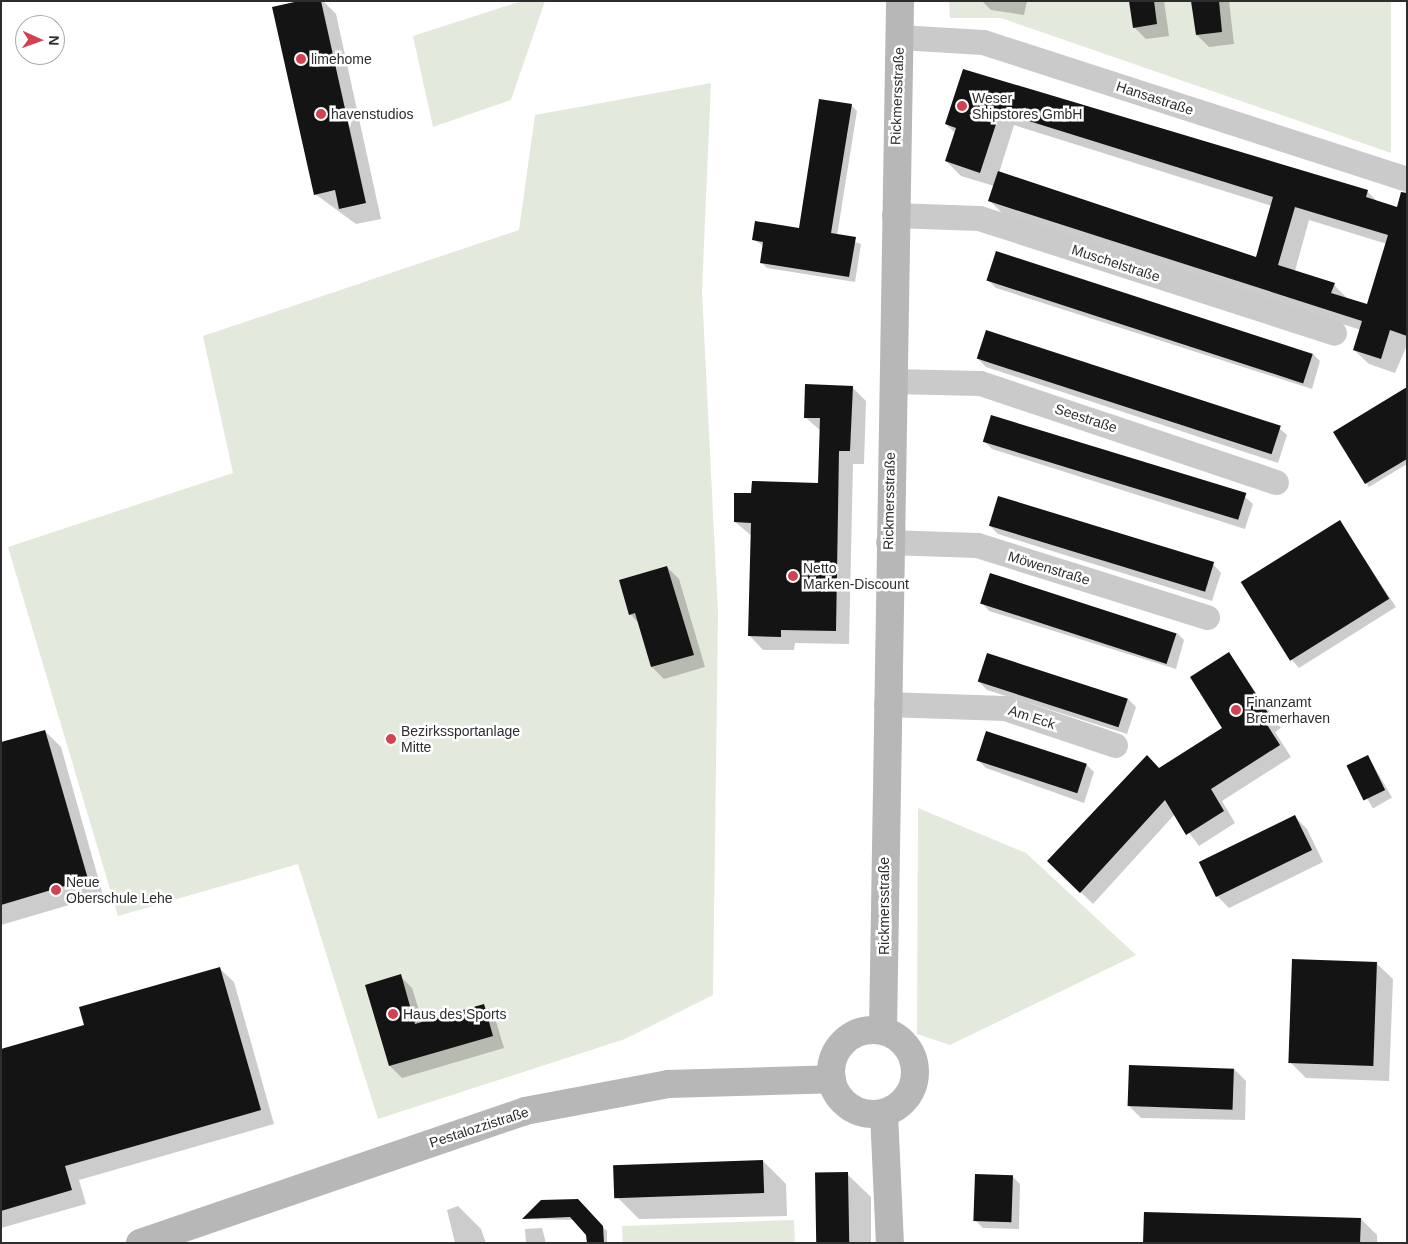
<!DOCTYPE html>
<meta charset="utf-8">
<style>
body{margin:0}
#map{position:relative;width:1408px;height:1244px;overflow:hidden;background:#fff;font-family:Arial,sans-serif}
div>[style]{position:absolute}
[style*='--x']{left:calc(var(--x)*1px);top:calc(var(--y)*1px);width:calc(var(--w)*1px);rotate:calc(var(--a)*1deg)}
.green>*{inset:0;background:#e4e9dd;transform-origin:0 0}
.shadow>*{inset:0;background:#0003;transform-origin:0 0}
.building>*{inset:0;background:#141414;transform-origin:0 0}
.street>*{height:25px;margin:-12.5px;padding:0 12.5px;transform-origin:12.5px;border-radius:12.5px;background:#cacaca}
.secondary>*{height:28px;margin:-14px;padding:0 14px;transform-origin:14px;border-radius:14px;background:#b7b7b7}
.secondary>.ring{margin:-14px;padding:0;box-sizing:content-box;background:none;border:28px solid #b7b7b7;border-radius:50%}
.dots>*{width:14px;height:14px;translate:-50% -50%;box-sizing:border-box;border:2px solid #fff;border-radius:50%}
span{translate:-50% -50%;white-space:nowrap;text-align:center;line-height:1.15;-webkit-text-stroke:5px #fff;paint-order:stroke}
.poi-label{font-size:14px;color:#2d2d2d}
.left{translate:0 -50%;text-align:left}
.street-label{font-size:14px;color:#2d2d2d}
.frame{position:absolute;inset:0;border:2px solid #2d2d2d;pointer-events:none}
.north{position:absolute;left:15px;top:15px;width:50px;height:50px;box-sizing:border-box;background:#fff;border:1px solid #ababab;border-radius:50%;rotate:92deg;font-size:14px;font-weight:700;line-height:20px;text-align:center;color:#2d2d2d}
.north::after{content:'';display:block;margin:auto;width:18px;height:22px;background:#d24251;clip-path:polygon(50% 0,100% 100%,50% 72%,0 100%)}
</style>
<div id="map">
<div class="green">
<i style="clip-path:polygon(522px 1px,545px 1px,511px 100px,433px 127px,413px 36px)"></i>
<i style="clip-path:polygon(949px 1px,1391px 1px,1391px 153px,1001px 18px,950px 18px)"></i>
<i style="clip-path:polygon(711px 83px,702px 291px,718px 614px,713px 995px,625px 1039px,378px 1119px,298px 864px,118px 916px,8px 547px,233px 473px,203px 336px,519px 230px,535px 115px)"></i>
<i style="clip-path:polygon(918px 808px,1026px 853px,1136px 955px,950px 1045px,917px 1034px)"></i>
<i style="left:794px;top:1220px;width:23px;height:172px;rotate:88deg"></i>
</div>
<div class="shadow">
<i style="clip-path:polygon(305px 1px,323px 1px,336px 14px,381px 219px,356px 224px,315px 194px)"></i>
<i style="clip-path:polygon(982px 1px,1027px 1px,1024px 15px,991px 10px)"></i>
<i style="clip-path:polygon(1130px 1px,1164px 1px,1169px 36px,1146px 39px,1134px 27px)"></i>
<i style="clip-path:polygon(1193px 1px,1229px 1px,1234px 44px,1209px 47px,1197px 35px)"></i>
<i style="clip-path:polygon(evenodd,964px 70px,1367px 191px,1378px 202px,1407px 211px,1407px 345px,1395px 373px,1369px 364px,1354px 350px,1361px 330px,1004px 215px,989px 200px,994px 186px,961px 176px,946px 161px,955px 133px,946px 124px,964px 70px,1014px 125px,1272px 206px,1257px 259px,999px 173px,1014px 125px,964px 70px,1309px 220px,1387px 244px,1368px 306px,1348px 299px,1334px 285px,1295px 271px,1309px 220px)"></i>
<i style="clip-path:polygon(851px 105px,857px 111px,837px 236px,861px 244px,855px 282px,767px 268px,761px 262px,764px 246px,754px 240px,800px 230px)"></i>
<i style="clip-path:polygon(988px 280px,1312px 353px,1320px 361px,1312px 389px,996px 288px)"></i>
<i style="clip-path:polygon(978px 359px,1279px 428px,1287px 435px,1278px 463px,986px 367px)"></i>
<i style="clip-path:polygon(852px 387px,866px 401px,864px 464px,853px 464px,849px 644px,795px 643px,794px 650px,763px 650px,750px 636px,752px 536px,735px 522px,753px 495px,819px 484px,821px 431px,805px 417px)"></i>
<i style="clip-path:polygon(1407px 388px,1407px 464px,1369px 487px,1335px 432px)"></i>
<i style="clip-path:polygon(984px 441px,1245px 497px,1253px 504px,1245px 529px,992px 449px)"></i>
<i style="clip-path:polygon(1339px 521px,1396px 607px,1299px 668px,1292px 660px)"></i>
<i style="clip-path:polygon(990px 526px,1214px 565px,1221px 573px,1212px 601px,998px 534px)"></i>
<i style="clip-path:polygon(667px 567px,679px 579px,705px 667px,664px 679px,652px 667px,640px 624px,630px 614px)"></i>
<i style="clip-path:polygon(982px 603px,1177px 633px,1184px 640px,1176px 669px,989px 611px)"></i>
<i style="clip-path:polygon(988px 654px,1128px 699px,1136px 707px,1127px 734px,987px 690px,979px 682px)"></i>
<i style="clip-path:polygon(1229px 654px,1281px 728px,1275px 732px,1291px 757px,1222px 801px,1235px 823px,1199px 846px,1175px 814px,1093px 904px,1049px 861px,1159px 769px,1224px 728px)"></i>
<i style="clip-path:polygon(45px 731px,61px 747px,103px 895px,1px 925px,1px 744px)"></i>
<i style="left:1368px;top:756px;width:48px;height:22px;rotate:60deg"></i>
<i style="clip-path:polygon(978px 760px,1086px 764px,1094px 772px,1084px 803px,986px 768px)"></i>
<i style="clip-path:polygon(1295px 817px,1307px 829px,1323px 862px,1229px 908px,1217px 896px)"></i>
<i style="clip-path:polygon(1376px 963px,1393px 979px,1389px 1081px,1306px 1078px,1290px 1062px)"></i>
<i style="clip-path:polygon(219px 968px,234px 982px,274px 1124px,79px 1180px,86px 1204px,1px 1228px,1px 1050px,86px 1026px)"></i>
<i style="clip-path:polygon(400px 976px,412px 988px,423px 1023px,483px 1005px,495px 1018px,504px 1048px,402px 1078px,390px 1066px,367px 986px)"></i>
<i style="clip-path:polygon(1234px 1069px,1246px 1081px,1245px 1120px,1141px 1118px,1129px 1106px)"></i>
<i style="clip-path:polygon(763px 1161px,786px 1184px,787px 1216px,639px 1219px,616px 1196px)"></i>
<i style="clip-path:polygon(847px 1174px,871px 1197px,871px 1243px,817px 1243px)"></i>
<i style="clip-path:polygon(1012px 1176px,1020px 1184px,1019px 1229px,983px 1228px,975px 1220px)"></i>
<i style="clip-path:polygon(574px 1200px,607px 1231px,607px 1243px,588px 1243px,588px 1234px,574px 1220px,523px 1219px)"></i>
<i style="clip-path:polygon(458px 1206px,481px 1229px,486px 1243px,455px 1243px,447px 1210px)"></i>
<i style="clip-path:polygon(1361px 1219px,1377px 1235px,1377px 1243px,1144px 1243px)"></i>
<i style="clip-path:polygon(542px 1228px,546px 1243px,526px 1243px,525px 1229px)"></i>
</div>
<div class="building">
<i style="clip-path:polygon(299px 1px,321px 1px,366px 203px,339px 209px,335px 190px,314px 195px,272px 7px)"></i>
<i style="clip-path:polygon(1129px 1px,1154px 1px,1157px 24px,1133px 28px)"></i>
<i style="clip-path:polygon(1191px 1px,1219px 1px,1222px 32px,1196px 35px)"></i>
<i style="clip-path:polygon(evenodd,963px 69px,1368px 190px,1366px 197px,1397px 207px,1401px 192px,1407px 193px,1407px 336px,1390px 330px,1381px 359px,1353px 350px,1362px 321px,988px 201px,998px 171px,1256px 257px,1273px 197px,1000px 112px,980px 173px,945px 161px,956px 128px,945px 124px,963px 69px,1295px 207px,1388px 235px,1367px 304px,1331px 293px,1335px 283px,1278px 265px,1295px 207px)"></i>
<i style="clip-path:polygon(819px 99px,852px 104px,831px 233px,856px 237px,849px 277px,760px 263px,763px 242px,752px 240px,755px 221px,799px 228px)"></i>
<i style="left:996px;top:251px;width:333px;height:31px;rotate:18deg"></i>
<i style="left:986px;top:330px;width:310px;height:30px;rotate:18deg"></i>
<i style="clip-path:polygon(805px 384px,853px 386px,850px 451px,839px 451px,836px 631px,781px 630px,781px 637px,748px 636px,751px 523px,734px 522px,734px 493px,751px 493px,752px 481px,818px 483px,820px 418px,804px 418px)"></i>
<i style="clip-path:polygon(1407px 387px,1407px 459px,1365px 484px,1333px 432px)"></i>
<i style="left:991px;top:415px;width:267px;height:28px;rotate:17deg"></i>
<i style="left:998px;top:496px;width:226px;height:31px;rotate:17deg"></i>
<i style="left:1340px;top:520px;width:93px;height:117px;rotate:58deg"></i>
<i style="clip-path:polygon(667px 566px,694px 655px,651px 667px,635px 613px,629px 615px,619px 580px)"></i>
<i style="left:990px;top:573px;width:196px;height:32px;rotate:18deg"></i>
<i style="clip-path:polygon(1229px 652px,1270px 716px,1264px 720px,1280px 745px,1211px 789px,1224px 811px,1186px 835px,1165px 800px,1080px 893px,1047px 861px,1147px 755px,1159px 768px,1222px 728px,1190px 677px)"></i>
<i style="left:987px;top:653px;width:148px;height:30px;rotate:18deg"></i>
<i style="clip-path:polygon(45px 730px,88px 879px,1px 905px,1px 742px)"></i>
<i style="left:986px;top:731px;width:106px;height:31px;rotate:18deg"></i>
<i style="left:1368px;top:755px;width:39px;height:24px;rotate:64deg"></i>
<i style="left:1295px;top:815px;width:39px;height:107px;rotate:64deg"></i>
<i style="left:1292px;top:959px;width:85px;height:104px;rotate:2deg"></i>
<i style="clip-path:polygon(220px 967px,261px 1110px,65px 1166px,72px 1190px,1px 1211px,1px 1049px,84px 1025px,79px 1007px)"></i>
<i style="clip-path:polygon(401px 974px,415px 1024px,484px 1004px,493px 1036px,389px 1066px,365px 985px)"></i>
<i style="left:1129px;top:1065px;width:105px;height:41px;rotate:2deg"></i>
<i style="left:763px;top:1160px;width:33px;height:150px;rotate:88deg"></i>
<i style="left:848px;top:1172px;width:71px;height:33px;rotate:89deg"></i>
<i style="left:975px;top:1174px;width:38px;height:47px;rotate:2deg"></i>
<i style="clip-path:polygon(578px 1199px,603px 1226px,604px 1243px,587px 1243px,586px 1235px,570px 1217px,522px 1219px,541px 1200px)"></i>
<i style="clip-path:polygon(1144px 1212px,1361px 1218px,1360px 1243px,1143px 1243px)"></i>
</div>
<div class="street">
<i style="--x:899;--y:37;--w:84;--a:3.4"></i>
<i style="--x:983;--y:42;--w:446;--a:17.9"></i>
<i style="--x:894;--y:215;--w:85;--a:2"></i>
<i style="--x:979;--y:218;--w:373;--a:17.9"></i>
<i style="--x:892;--y:381;--w:88;--a:1.3"></i>
<i style="--x:980;--y:383;--w:312;--a:18.5"></i>
<i style="--x:888;--y:542;--w:89;--a:1.9"></i>
<i style="--x:977;--y:545;--w:241;--a:17.4"></i>
<i style="--x:886;--y:704;--w:119;--a:1.9"></i>
<i style="--x:1005;--y:708;--w:116;--a:18.6"></i>
</div>
<div class="secondary">
<i class="ring" style="left:831px;top:1030px;width:56px;height:56px"></i>
<i style="--x:883;--y:1030;--w:1029;--a:-89.05"></i>
<i style="--x:884;--y:1113;--w:130;--a:87.4"></i>
<i style="--x:140;--y:1243;--w:407;--a:-18.9"></i>
<i style="--x:525;--y:1111;--w:146;--a:-10.7"></i>
<i style="--x:668;--y:1084;--w:164;--a:-1.7"></i>
</div>
<div class="dots">
<i style="left:301px;top:59px;background:#d24251"></i>
<i style="left:962px;top:106px;background:#d24251"></i>
<i style="left:321px;top:114px;background:#d24251"></i>
<i style="left:793px;top:576px;background:#d24251"></i>
<i style="left:1236px;top:710px;background:#d24251"></i>
<i style="left:391px;top:739px;background:#d24251"></i>
<i style="left:56px;top:890px;background:#d24251"></i>
<i style="left:393px;top:1014px;background:#d24251"></i>
</div>
<div class="poi-label">
<span class="left" style="left:311px;top:59px">limehome</span>
<span class="left" style="left:972px;top:106px">Weser<br>Shipstores GmbH</span>
<span class="left" style="left:331px;top:114px">havenstudios</span>
<span class="left" style="left:803px;top:576px">Netto<br>Marken-Discount</span>
<span class="left" style="left:1246px;top:710px">Finanzamt<br>Bremerhaven</span>
<span class="left" style="left:401px;top:739px">Bezirkssportanlage<br>Mitte</span>
<span class="left" style="left:66px;top:890px">Neue<br>Oberschule Lehe</span>
<span class="left" style="left:403px;top:1014px">Haus des Sports</span>
</div>
<div class="street-label">
<span style="left:897px;top:96px;rotate:-88deg">Rickmersstraße</span>
<span style="left:1155px;top:98px;rotate:18deg">Hansastraße</span>
<span style="left:1116px;top:263px;rotate:18deg">Muschelstraße</span>
<span style="left:1086px;top:418px;rotate:18deg">Seestraße</span>
<span style="left:889px;top:501px;rotate:-89deg">Rickmersstraße</span>
<span style="left:1049px;top:568px;rotate:17deg">Möwenstraße</span>
<span style="left:1032px;top:717px;rotate:18deg">Am Eck</span>
<span style="left:884px;top:906px;rotate:-90deg">Rickmersstraße</span>
<span style="left:479px;top:1127px;rotate:-18deg">Pestalozzistraße</span>
</div>
<div class="frame"></div>
<div class="north">N</div>
</div>
